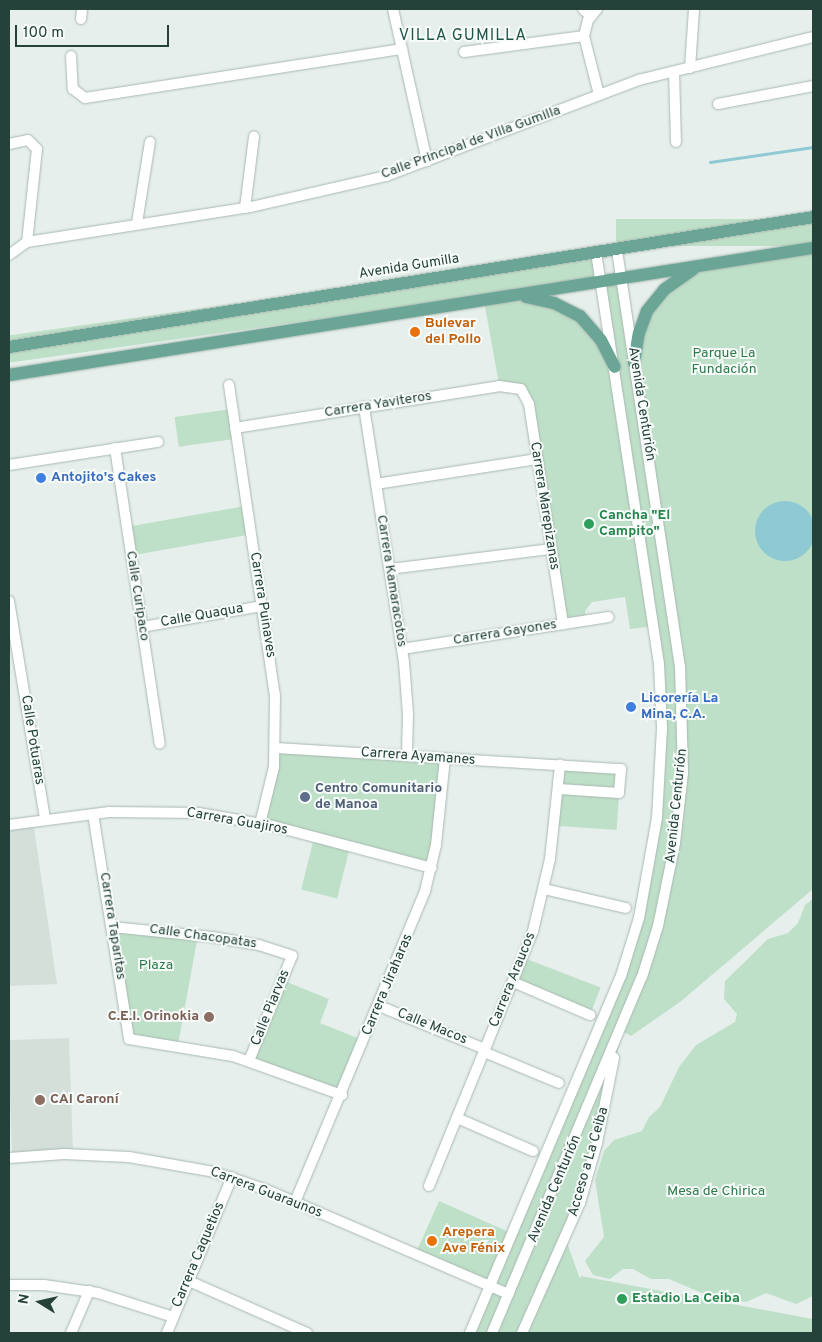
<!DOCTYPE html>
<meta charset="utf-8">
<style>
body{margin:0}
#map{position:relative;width:822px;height:1342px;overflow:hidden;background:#e6efeb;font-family:Overpass,sans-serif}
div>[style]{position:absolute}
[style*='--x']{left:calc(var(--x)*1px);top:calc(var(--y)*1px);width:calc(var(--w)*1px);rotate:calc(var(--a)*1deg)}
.built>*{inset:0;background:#d4dfda;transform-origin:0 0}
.green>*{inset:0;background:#bfe0c8;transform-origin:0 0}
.water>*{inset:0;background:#8ec9d4}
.round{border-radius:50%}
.stream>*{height:3px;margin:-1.5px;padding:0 1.5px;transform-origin:1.5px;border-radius:1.5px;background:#8ec9d4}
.roads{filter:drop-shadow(0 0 1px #a8b8b2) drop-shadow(0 0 1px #a8b8b2)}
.minor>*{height:10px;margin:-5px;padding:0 5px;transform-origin:5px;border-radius:5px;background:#fff}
.major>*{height:12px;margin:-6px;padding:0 6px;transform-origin:6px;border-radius:6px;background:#6aa596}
.dots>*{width:14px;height:14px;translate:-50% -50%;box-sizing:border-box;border:2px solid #f7fbf9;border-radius:50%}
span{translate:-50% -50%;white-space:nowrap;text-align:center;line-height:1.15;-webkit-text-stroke:4px #f7fbf9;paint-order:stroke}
.street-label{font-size:14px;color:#24423a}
.food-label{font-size:14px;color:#c56008;font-weight:700}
.left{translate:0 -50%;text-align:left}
.park-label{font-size:14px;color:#2d7a4b}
.shop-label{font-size:14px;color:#366cbe;font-weight:700}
.leisure-label{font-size:14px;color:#27864d;font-weight:700}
.service-label{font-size:14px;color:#4e5e75;font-weight:700}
.education-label{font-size:14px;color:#785e54;font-weight:700}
.right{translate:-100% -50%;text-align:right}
.quarter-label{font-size:16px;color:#1f5548;letter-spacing:1px}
.frame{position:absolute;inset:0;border:10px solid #24423a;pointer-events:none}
.north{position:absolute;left:15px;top:1277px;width:50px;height:50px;-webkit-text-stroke:4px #f7fbf9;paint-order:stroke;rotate:280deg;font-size:14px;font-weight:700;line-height:20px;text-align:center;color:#24423a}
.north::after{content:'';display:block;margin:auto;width:18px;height:22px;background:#24423a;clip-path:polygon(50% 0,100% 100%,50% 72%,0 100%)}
.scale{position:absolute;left:15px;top:25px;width:154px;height:22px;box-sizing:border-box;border:2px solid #24423a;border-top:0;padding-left:6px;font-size:15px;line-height:18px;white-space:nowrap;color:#24423a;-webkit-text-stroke:4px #f7fbf9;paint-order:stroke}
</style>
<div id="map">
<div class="built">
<i style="clip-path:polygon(33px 821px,57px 984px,9px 986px,9px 825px)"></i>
<i style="left:69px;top:1038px;width:116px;height:61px;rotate:88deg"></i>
</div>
<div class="green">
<i style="left:813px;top:219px;width:27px;height:197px;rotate:90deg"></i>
<i style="clip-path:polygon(813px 248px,813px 889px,680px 1002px,631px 1036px,622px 1031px,607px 1100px,565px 1237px,580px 1279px,581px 1276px,813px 1319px,813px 1333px,470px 1333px,631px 946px,660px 791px,655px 626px,630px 629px,625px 597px,592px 602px,585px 611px,586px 620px,564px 623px,527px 395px,499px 384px,484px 301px,514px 296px,565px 309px,606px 351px,601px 281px,622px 278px,634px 360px,647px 311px,699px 266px)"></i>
<i style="left:595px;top:253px;width:27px;height:594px;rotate:82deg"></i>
<i style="left:232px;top:409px;width:30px;height:58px;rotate:82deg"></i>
<i style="left:245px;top:506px;width:29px;height:119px;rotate:80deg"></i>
<i style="clip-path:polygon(276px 748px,445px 758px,432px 868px,260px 824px)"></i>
<i style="left:560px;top:765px;width:61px;height:61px;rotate:4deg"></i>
<i style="left:314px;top:838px;width:37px;height:53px;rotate:14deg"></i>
<i style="clip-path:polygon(813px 899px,813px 1296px,796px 1304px,766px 1293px,746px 1302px,704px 1294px,669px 1279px,651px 1279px,633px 1269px,623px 1269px,610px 1279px,593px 1275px,585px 1261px,604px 1237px,595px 1180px,604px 1151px,614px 1140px,642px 1131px,649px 1117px,660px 1107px,679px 1067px,696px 1045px,735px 1022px,737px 1014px,724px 999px,725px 981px,768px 939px,788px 933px,798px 923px,805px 905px)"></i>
<i style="clip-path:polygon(112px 927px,198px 935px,178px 1045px,129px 1039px)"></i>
<i style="left:524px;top:958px;width:82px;height:26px;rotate:21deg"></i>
<i style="clip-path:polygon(282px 980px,329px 999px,320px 1023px,365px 1041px,342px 1095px,249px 1061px)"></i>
<i style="left:439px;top:1201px;width:80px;height:56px;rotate:24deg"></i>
</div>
<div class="water">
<i class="round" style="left:755px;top:501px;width:60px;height:60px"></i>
</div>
<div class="stream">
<i style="--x:710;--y:162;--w:104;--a:-8.3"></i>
</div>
<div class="roads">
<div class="minor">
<i style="--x:393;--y:9;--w:156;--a:77.4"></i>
<i style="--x:583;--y:9;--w:11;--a:45"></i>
<i style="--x:597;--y:9;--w:14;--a:129"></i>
<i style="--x:588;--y:20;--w:16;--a:104"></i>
<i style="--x:584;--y:36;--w:61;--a:75.7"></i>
<i style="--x:81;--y:19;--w:10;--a:-84"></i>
<i style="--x:464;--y:52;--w:121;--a:-7.6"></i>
<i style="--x:71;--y:56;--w:33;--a:87"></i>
<i style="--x:73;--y:89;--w:15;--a:37"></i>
<i style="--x:85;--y:98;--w:321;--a:-8.8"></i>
<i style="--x:690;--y:68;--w:59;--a:-86.1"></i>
<i style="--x:674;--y:72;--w:70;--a:88.4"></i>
<i style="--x:718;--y:104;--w:97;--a:-10.7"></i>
<i style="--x:9;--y:144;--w:19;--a:-12"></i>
<i style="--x:28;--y:140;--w:13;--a:45"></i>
<i style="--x:37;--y:149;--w:94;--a:96.1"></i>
<i style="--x:245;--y:208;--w:72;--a:-82.8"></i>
<i style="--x:137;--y:223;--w:82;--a:-80.9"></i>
<i style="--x:9;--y:255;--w:22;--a:-36"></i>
<i style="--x:27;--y:242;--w:227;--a:-8.9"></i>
<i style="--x:251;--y:207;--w:139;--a:-12.9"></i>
<i style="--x:386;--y:176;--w:271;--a:-20.8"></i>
<i style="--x:639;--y:80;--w:179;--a:-13.9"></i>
<i style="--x:229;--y:385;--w:313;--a:81.6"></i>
<i style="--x:275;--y:695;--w:72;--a:90.8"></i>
<i style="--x:274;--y:767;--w:59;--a:103.8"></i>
<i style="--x:364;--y:407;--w:258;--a:81.1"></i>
<i style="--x:404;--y:662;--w:52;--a:85.6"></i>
<i style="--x:408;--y:714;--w:42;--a:91.4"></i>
<i style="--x:235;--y:428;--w:267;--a:-9"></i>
<i style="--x:499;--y:386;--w:22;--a:8"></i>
<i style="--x:521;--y:389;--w:17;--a:62"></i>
<i style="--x:529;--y:404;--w:223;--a:81.2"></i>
<i style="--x:115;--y:448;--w:299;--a:81.4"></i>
<i style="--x:9;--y:465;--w:151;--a:-8.8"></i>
<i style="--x:376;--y:484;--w:163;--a:-8.8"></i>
<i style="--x:390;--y:569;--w:162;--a:-7.1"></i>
<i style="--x:9;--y:601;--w:221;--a:80.6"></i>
<i style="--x:142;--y:627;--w:122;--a:-9.9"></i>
<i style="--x:402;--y:649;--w:209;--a:-8.8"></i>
<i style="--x:276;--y:748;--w:346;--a:3.5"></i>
<i style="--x:621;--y:769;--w:24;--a:95"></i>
<i style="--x:619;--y:793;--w:60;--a:-176.2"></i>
<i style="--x:93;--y:814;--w:228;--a:80.9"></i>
<i style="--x:129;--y:1039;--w:105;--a:9.3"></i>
<i style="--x:233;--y:1056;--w:116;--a:19.7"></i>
<i style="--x:9;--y:825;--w:101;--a:-7.4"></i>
<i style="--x:109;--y:812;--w:90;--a:0.6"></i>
<i style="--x:199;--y:813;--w:75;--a:10"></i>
<i style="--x:273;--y:826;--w:164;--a:14.8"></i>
<i style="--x:544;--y:889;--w:84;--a:13"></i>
<i style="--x:112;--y:927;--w:100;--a:5.7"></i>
<i style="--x:212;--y:937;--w:48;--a:9.7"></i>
<i style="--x:259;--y:945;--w:35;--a:18"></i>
<i style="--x:292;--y:956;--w:113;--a:112.3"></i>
<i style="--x:513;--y:982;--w:84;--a:23.2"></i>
<i style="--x:379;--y:1006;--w:114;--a:22.1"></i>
<i style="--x:484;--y:1052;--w:81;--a:22.5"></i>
<i style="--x:457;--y:1118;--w:83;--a:23.5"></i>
<i style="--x:9;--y:1158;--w:55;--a:-4.2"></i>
<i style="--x:64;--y:1154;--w:65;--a:2.6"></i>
<i style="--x:129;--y:1157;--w:86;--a:10"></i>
<i style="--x:214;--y:1172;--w:56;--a:18.8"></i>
<i style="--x:267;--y:1190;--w:263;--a:23.3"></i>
<i style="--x:429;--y:1186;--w:275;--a:-67.8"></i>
<i style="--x:533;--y:931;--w:74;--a:-76.7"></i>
<i style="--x:550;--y:859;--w:95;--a:-83.9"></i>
<i style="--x:295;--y:1202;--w:337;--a:-67.3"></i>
<i style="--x:425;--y:891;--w:47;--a:-76.6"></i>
<i style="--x:436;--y:845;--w:87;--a:-84.1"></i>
<i style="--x:189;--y:1281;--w:129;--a:23.8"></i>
<i style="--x:9;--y:1285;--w:35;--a:0"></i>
<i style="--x:44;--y:1285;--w:55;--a:8.4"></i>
<i style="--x:98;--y:1293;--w:79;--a:17.7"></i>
<i style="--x:71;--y:1333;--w:46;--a:-66.8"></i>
<i style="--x:167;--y:1333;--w:169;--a:-67.4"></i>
<i style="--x:470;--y:1333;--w:388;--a:-67.1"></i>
<i style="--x:621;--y:976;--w:61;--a:-72.8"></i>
<i style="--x:639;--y:918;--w:102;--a:-79.8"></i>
<i style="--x:657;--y:818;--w:90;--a:-86.8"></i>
<i style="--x:662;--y:728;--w:64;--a:-92.7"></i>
<i style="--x:659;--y:664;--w:417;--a:-98.7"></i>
<i style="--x:492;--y:1333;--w:386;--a:-67.2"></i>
<i style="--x:642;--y:977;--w:53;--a:-72.6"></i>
<i style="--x:658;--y:926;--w:85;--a:-78.4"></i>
<i style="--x:675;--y:843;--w:70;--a:-83.5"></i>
<i style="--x:683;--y:773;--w:106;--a:-91.6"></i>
<i style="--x:680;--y:667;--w:423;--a:-98.6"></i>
<i style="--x:522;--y:1333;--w:142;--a:-66"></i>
<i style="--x:580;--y:1203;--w:62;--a:-74.2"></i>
<i style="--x:597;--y:1143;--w:87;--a:-78.7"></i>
</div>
<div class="major">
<i style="--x:526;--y:297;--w:29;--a:12"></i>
<i style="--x:554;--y:303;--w:29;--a:27"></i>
<i style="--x:580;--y:316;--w:32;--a:49"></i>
<i style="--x:601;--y:340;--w:30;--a:63"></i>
<i style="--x:9;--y:347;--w:814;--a:-9.18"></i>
<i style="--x:634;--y:363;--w:30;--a:-81"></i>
<i style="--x:639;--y:333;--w:23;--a:-70"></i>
<i style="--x:647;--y:311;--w:28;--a:-51"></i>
<i style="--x:665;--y:289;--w:35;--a:-35"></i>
<i style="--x:9;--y:375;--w:814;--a:-8.98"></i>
</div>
</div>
<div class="dots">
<i style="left:415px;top:332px;background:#e8710a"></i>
<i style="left:41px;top:478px;background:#3f7fe0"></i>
<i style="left:589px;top:524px;background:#2e9e5b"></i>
<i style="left:631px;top:707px;background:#3f7fe0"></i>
<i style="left:305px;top:797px;background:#5c6f8a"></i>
<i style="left:209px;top:1017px;background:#8d6e63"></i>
<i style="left:40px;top:1100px;background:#8d6e63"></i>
<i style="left:432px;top:1241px;background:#e8710a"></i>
<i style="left:622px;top:1299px;background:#2e9e5b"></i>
</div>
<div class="street-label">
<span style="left:471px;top:143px;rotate:-20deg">Calle Principal de Villa Gumilla</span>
<span style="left:409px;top:267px;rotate:-9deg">Avenida Gumilla</span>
<span style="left:641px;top:404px;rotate:81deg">Avenida Centurión</span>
<span style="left:378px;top:405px;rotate:-9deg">Carrera Yaviteros</span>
<span style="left:544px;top:506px;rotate:81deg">Carrera Marepizanas</span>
<span style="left:391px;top:581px;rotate:81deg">Carrera Kamaracotos</span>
<span style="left:137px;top:596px;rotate:81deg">Calle Curipaco</span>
<span style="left:262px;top:605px;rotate:81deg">Carrera Puinaves</span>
<span style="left:202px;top:616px;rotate:-10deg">Calle Quaqua</span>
<span style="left:505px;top:633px;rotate:-9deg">Carrera Gayones</span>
<span style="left:32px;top:740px;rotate:81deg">Calle Potuaras</span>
<span style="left:418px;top:757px;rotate:4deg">Carrera Ayamanes</span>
<span style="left:677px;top:806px;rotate:-84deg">Avenida Centurión</span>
<span style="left:237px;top:822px;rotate:10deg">Carrera Guajiros</span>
<span style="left:112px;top:926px;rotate:81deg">Carrera Taparitas</span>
<span style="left:203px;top:937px;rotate:8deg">Calle Chacopatas</span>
<span style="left:513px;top:980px;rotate:-68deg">Carrera Araucos</span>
<span style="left:388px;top:985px;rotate:-67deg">Carrera Jiraharas</span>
<span style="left:271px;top:1008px;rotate:-68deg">Calle Piarvas</span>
<span style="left:432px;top:1027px;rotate:22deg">Calle Macos</span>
<span style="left:589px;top:1162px;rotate:-74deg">Acceso a La Ceiba</span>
<span style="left:555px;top:1189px;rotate:-67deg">Avenida Centurión</span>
<span style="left:266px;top:1193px;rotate:21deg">Carrera Guaraunos</span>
<span style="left:199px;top:1255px;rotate:-67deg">Carrera Caquetios</span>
</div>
<div class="food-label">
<span class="left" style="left:425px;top:332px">Bulevar<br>del Pollo</span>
<span class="left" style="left:442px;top:1241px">Arepera<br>Ave Fénix</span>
</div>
<div class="park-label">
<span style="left:724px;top:362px">Parque La<br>Fundación</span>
<span style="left:156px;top:966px">Plaza</span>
<span style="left:716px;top:1192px">Mesa de Chirica</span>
</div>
<div class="shop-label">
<span class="left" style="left:51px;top:478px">Antojito's Cakes</span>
<span class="left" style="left:641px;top:707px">Licorería La<br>Mina, C.A.</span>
</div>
<div class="leisure-label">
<span class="left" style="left:599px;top:524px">Cancha "El<br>Campito"</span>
<span class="left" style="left:632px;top:1299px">Estadio La Ceiba</span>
</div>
<div class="service-label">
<span class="left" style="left:315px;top:797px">Centro Comunitario<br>de Manoa</span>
</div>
<div class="education-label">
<span class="right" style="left:199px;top:1017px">C.E.I. Orinokia</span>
<span class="left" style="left:50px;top:1100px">CAI Caroní</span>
</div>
<div class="quarter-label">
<span style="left:463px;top:36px">VILLA GUMILLA</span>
</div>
<div class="frame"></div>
<div class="north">N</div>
<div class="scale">100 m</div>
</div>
